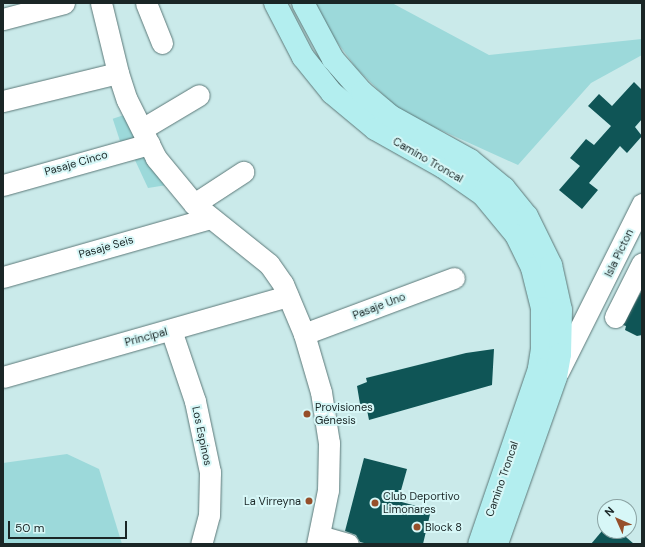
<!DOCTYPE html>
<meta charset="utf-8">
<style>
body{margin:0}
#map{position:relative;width:645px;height:547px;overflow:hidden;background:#caeaea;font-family:"DM Sans",sans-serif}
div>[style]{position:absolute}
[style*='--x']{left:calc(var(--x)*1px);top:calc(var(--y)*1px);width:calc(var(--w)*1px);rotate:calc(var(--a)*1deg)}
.green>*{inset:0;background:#9cd9da;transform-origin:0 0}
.building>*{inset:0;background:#0f5556}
.roads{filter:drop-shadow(0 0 1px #5b7878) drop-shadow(0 0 1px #5b7878)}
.minor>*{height:21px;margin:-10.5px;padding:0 10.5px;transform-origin:10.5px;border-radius:10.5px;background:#fff}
.major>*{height:22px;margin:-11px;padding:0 11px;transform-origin:11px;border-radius:11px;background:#b3eeef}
.dots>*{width:11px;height:11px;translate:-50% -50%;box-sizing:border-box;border:2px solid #d7f7f7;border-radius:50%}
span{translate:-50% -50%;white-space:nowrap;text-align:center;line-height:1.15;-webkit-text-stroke:4px #d7f7f7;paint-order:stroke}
.street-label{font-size:11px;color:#1a2626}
.poi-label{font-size:11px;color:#1a2626}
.left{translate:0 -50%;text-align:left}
.right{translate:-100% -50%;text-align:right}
.frame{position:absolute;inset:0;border:4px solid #1a2626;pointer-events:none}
.north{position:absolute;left:597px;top:499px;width:40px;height:40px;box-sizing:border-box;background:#d7f7f7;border:1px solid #8ba3a3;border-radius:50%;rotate:315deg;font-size:11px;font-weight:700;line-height:16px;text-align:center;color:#1a2626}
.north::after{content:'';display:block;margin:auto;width:14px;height:18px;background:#964f2a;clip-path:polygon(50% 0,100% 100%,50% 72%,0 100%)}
.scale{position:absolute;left:8px;top:521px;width:119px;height:18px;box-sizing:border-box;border:2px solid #1a2626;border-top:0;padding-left:5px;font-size:12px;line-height:14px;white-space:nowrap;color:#1a2626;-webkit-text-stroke:3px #d7f7f7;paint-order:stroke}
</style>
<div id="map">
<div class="green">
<i style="clip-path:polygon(316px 3px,392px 3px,489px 55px,642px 39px,642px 55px,591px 83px,518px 165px,401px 112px,357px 69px,323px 23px)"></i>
<i style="left:127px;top:114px;width:29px;height:15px;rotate:72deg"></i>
<i style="clip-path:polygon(146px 156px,167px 185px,148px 188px,134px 158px)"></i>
<i style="clip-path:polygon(67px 454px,99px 469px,122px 544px,3px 544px,3px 463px)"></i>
</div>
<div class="building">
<i style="clip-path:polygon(634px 82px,642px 90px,642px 119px,635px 127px,642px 136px,627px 153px,620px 146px,589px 183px,598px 190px,582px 209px,559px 190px,580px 166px,570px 158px,586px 139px,594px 145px,611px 126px,588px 106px,599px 94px,612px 106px)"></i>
<i style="clip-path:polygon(642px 290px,642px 335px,637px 336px,625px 330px,626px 326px,623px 325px)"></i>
<i style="clip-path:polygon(494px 349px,492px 385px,369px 420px,367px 410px,361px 410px,357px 386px,367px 382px,366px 378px,466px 353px)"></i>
<i style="clip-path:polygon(364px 458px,407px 469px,398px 501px,431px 510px,423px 544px,368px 544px,360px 542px,356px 535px,345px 531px)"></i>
<i style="clip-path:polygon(602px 531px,619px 531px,634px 544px,591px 544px)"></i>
</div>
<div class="roads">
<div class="minor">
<i style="--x:101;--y:3;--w:72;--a:76.3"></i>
<i style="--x:118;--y:73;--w:28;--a:72"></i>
<i style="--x:127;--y:100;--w:65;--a:63.4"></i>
<i style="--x:156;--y:158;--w:60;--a:50.4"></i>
<i style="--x:194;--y:204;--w:96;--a:38.7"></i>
<i style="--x:269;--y:264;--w:24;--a:55"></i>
<i style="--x:283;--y:284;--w:54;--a:67.2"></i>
<i style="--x:304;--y:334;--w:60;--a:73.7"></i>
<i style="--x:321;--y:392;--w:52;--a:81.1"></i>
<i style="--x:329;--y:443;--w:47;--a:91.2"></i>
<i style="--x:328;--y:490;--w:55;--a:101.5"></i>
<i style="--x:146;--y:3;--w:43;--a:68.2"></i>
<i style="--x:3;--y:19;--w:63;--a:-14.7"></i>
<i style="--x:3;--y:101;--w:118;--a:-13.7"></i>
<i style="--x:142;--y:129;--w:66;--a:-30.8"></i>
<i style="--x:3;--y:185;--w:152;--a:-15.7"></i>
<i style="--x:194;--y:204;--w:59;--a:-33.1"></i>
<i style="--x:3;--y:277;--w:215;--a:-15.9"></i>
<i style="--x:615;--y:317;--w:60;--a:-63.4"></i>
<i style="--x:171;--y:330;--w:75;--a:71.3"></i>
<i style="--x:195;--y:401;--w:73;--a:78.1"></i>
<i style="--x:210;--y:472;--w:43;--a:91.3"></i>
<i style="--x:209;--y:515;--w:30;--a:105"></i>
<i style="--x:304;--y:334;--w:160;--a:-20.5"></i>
<i style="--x:558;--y:372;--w:188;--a:-63.4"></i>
<i style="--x:3;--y:377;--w:296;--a:-15.9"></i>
<i style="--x:320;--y:536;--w:29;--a:16"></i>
</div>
<div class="major">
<i style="--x:275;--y:3;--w:61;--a:62.6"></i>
<i style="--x:303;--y:57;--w:46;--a:51.1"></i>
<i style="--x:332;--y:93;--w:56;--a:39.9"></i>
<i style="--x:375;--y:129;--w:78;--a:29.2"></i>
<i style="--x:443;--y:167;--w:49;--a:35"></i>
<i style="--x:483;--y:195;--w:52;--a:50.5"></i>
<i style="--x:516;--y:235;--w:37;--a:64"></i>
<i style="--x:532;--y:268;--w:41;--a:76"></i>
<i style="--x:542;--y:308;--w:41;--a:90"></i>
<i style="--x:542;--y:349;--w:20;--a:99"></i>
<i style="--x:539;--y:369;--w:185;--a:108.9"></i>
<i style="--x:303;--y:3;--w:64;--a:61.8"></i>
<i style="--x:333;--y:59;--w:44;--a:48.7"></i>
<i style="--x:362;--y:92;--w:35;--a:40"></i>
<i style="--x:389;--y:115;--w:93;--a:29.1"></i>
<i style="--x:470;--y:160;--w:44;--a:39.5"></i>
<i style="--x:504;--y:188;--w:36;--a:51"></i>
<i style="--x:527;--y:216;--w:55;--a:63.9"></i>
<i style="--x:551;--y:265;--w:46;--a:77.5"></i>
<i style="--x:561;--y:310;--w:44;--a:91.3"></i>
<i style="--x:560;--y:354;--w:23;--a:100"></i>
<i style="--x:556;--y:377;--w:177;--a:109.5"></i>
</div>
</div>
<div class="dots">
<i style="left:307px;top:414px;background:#964f2a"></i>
<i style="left:309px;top:501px;background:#964f2a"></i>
<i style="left:375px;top:503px;background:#964f2a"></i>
<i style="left:417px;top:527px;background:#964f2a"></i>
</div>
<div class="street-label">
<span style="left:428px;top:160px;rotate:30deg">Camino Troncal</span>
<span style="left:76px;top:163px;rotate:-16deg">Pasaje Cinco</span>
<span style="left:106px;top:247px;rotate:-16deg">Pasaje Seis</span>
<span style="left:619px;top:253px;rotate:-64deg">Isla Picton</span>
<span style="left:379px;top:306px;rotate:-21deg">Pasaje Uno</span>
<span style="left:146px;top:337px;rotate:-15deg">Principal</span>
<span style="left:202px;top:436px;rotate:78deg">Los Espinos</span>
<span style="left:502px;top:479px;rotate:-71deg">Camino Troncal</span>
</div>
<div class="poi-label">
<span class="left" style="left:315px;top:414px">Provisiones<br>Génesis</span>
<span class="left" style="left:383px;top:503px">Club Deportivo<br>Limonares</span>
<span class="right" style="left:301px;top:501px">La Virreyna</span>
<span class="left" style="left:425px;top:527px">Block 8</span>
</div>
<div class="frame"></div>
<div class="north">N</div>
<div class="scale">50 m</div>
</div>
